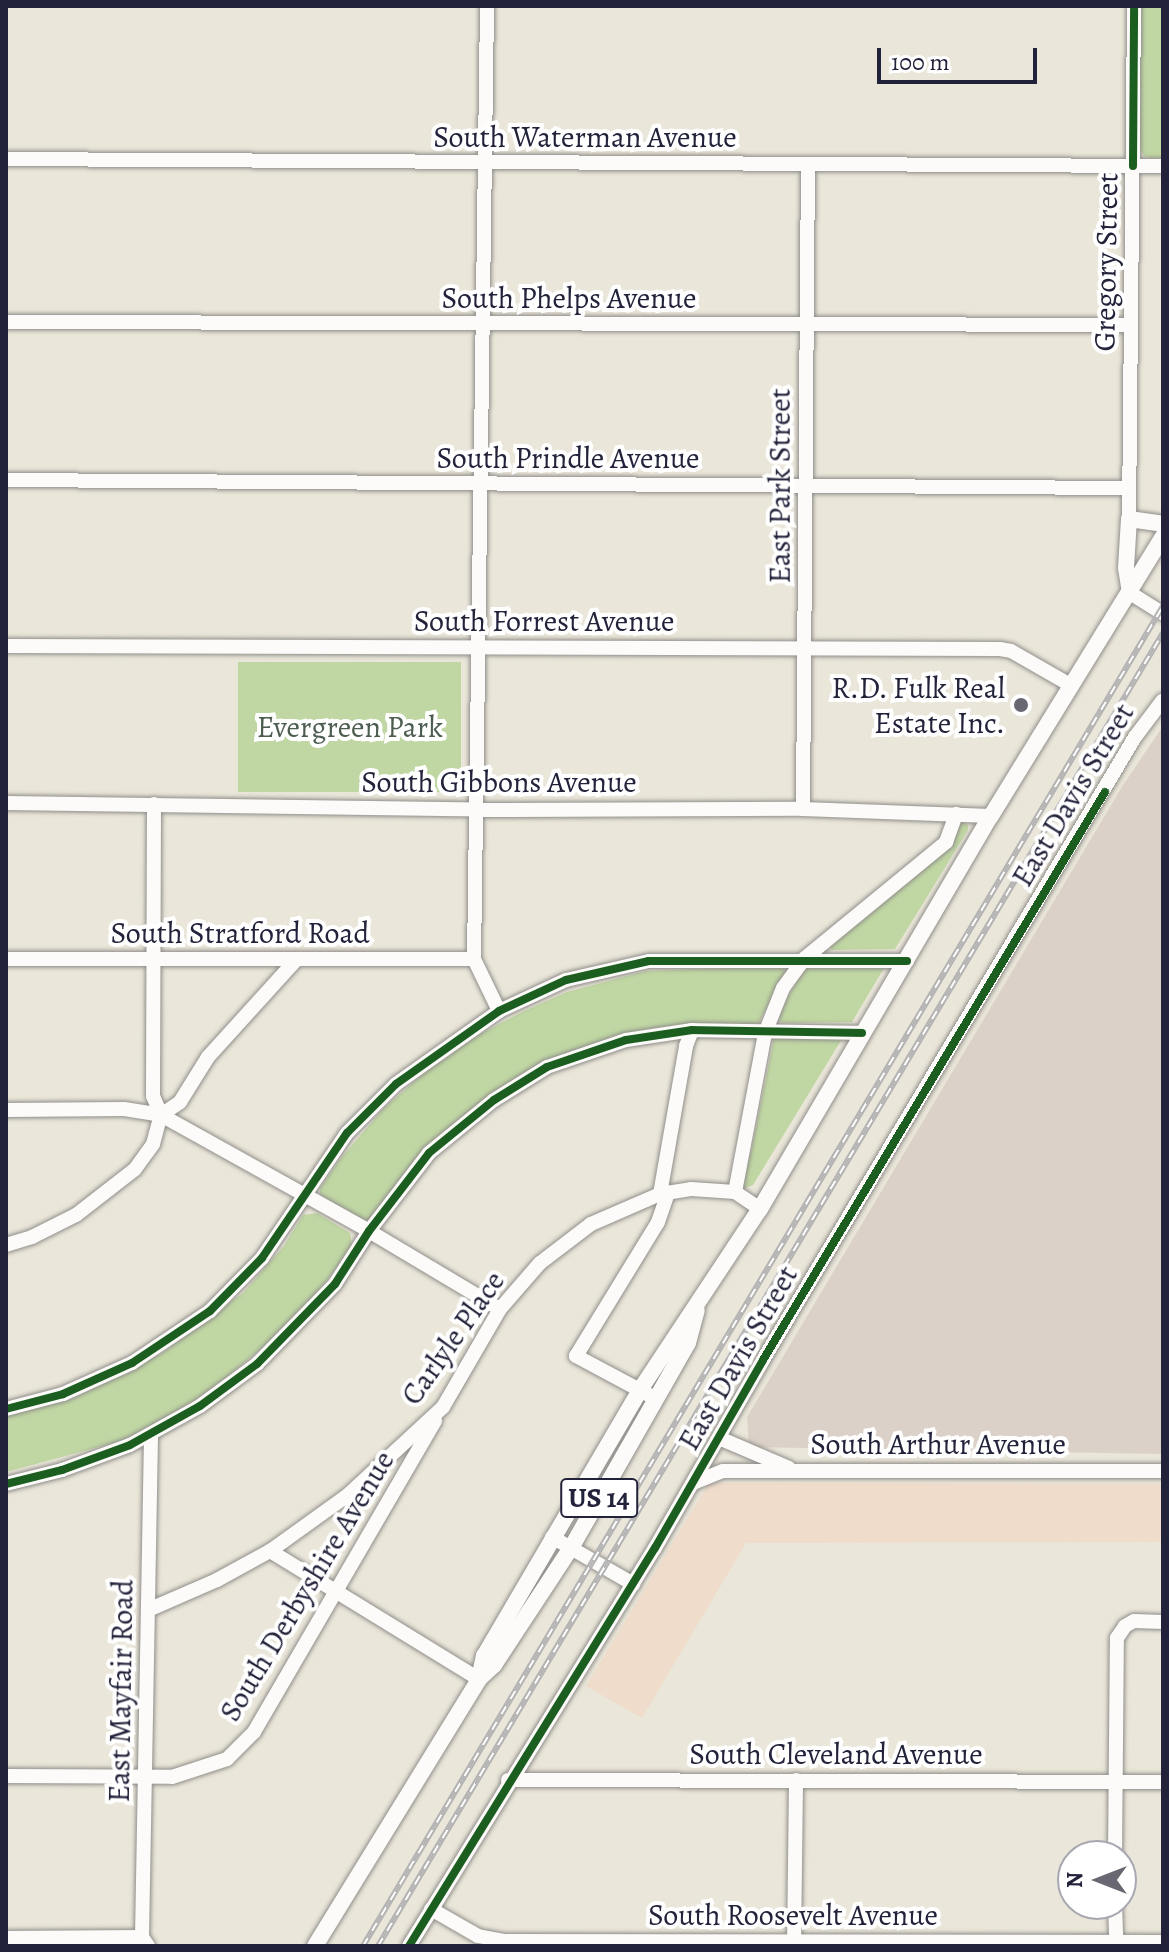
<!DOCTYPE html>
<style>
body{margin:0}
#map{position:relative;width:1169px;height:1952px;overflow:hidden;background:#eae6d9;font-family:Alegreya,serif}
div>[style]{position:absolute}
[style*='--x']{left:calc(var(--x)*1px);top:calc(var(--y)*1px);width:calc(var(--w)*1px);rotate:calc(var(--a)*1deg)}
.built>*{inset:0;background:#efdccb}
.industrial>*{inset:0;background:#dbd1c8}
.green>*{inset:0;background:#c0d7a3;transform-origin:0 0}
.roads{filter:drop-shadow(0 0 2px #908e8b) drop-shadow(0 0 2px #908e8b)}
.minor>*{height:14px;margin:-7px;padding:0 7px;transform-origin:7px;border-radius:7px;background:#fcfbf9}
.major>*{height:16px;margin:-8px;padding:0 8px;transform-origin:8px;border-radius:8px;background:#fcfbf9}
.rail>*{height:6px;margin-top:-3px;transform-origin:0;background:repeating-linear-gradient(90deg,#fff 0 9px,#b4b3b4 0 18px);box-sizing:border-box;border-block:2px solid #b4b3b4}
.cycleway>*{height:8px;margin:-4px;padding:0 4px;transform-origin:4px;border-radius:4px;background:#1b5e20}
.dots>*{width:22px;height:22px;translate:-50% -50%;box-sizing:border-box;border:4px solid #fff;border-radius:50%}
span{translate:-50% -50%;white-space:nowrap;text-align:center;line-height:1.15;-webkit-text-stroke:8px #fff;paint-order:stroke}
.shield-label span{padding:2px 6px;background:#fff;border:2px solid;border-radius:6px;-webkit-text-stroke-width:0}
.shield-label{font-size:28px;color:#22223b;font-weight:700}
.street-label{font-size:30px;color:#22223b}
.poi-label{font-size:30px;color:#22223b}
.right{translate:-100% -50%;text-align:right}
.park-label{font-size:30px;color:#4d5d50}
.frame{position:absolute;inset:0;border:8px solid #22223b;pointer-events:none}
.north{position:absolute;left:1057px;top:1840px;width:80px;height:80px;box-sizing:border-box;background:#fff;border:2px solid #a7a7b1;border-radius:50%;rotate:270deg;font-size:22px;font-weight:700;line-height:32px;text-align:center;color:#22223b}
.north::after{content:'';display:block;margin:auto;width:28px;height:36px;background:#686772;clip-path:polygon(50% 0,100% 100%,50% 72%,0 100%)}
.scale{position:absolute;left:877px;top:48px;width:160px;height:36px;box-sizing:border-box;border:4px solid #22223b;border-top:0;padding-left:10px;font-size:24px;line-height:28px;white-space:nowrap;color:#22223b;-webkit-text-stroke:6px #fff;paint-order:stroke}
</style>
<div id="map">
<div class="built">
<i style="clip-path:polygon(709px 1483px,1163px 1484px,1163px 1542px,746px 1543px,642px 1718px,586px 1686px)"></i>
</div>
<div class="industrial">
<i style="clip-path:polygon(1163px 726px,1163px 1454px,749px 1447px,747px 1417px,1123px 785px)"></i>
</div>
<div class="green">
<i style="clip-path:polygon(1140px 6px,1163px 6px,1163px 159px,1145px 157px,1139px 148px)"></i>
<i style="left:461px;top:662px;width:130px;height:223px;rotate:90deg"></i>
<i style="clip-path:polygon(961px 822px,968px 825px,968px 830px,895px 949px,831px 950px,830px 946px)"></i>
<i style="clip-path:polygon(807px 965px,884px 968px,852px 1022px,783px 1023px,779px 1021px,781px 1008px)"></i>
<i style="clip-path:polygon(783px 966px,786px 972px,758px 1024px,661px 1028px,496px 1092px,371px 1220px,363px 1222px,320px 1195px,320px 1188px,341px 1158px,384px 1108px,432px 1066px,471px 1039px,522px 1012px,567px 992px,646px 971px)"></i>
<i style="clip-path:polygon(774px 1038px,842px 1039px,753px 1185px,743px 1189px,744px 1161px,751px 1152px)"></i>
<i style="clip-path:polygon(317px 1213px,350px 1233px,352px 1246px,316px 1295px,281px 1332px,227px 1377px,172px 1417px,121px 1441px,6px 1472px,6px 1415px,72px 1399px,161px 1354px,243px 1293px,284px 1246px,303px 1215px)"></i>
</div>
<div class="roads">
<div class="minor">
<i style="--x:487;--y:6;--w:953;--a:90.78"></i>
<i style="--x:474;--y:959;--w:58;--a:64.3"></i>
<i style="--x:6;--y:159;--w:1157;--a:0.35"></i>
<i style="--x:6;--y:322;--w:1125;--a:0.15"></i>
<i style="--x:6;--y:480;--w:1123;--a:0.41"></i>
<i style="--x:1129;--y:519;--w:513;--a:-89.44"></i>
<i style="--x:1130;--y:593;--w:39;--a:32"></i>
<i style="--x:6;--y:646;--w:994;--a:0.17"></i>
<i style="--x:1000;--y:649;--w:11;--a:10"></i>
<i style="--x:1011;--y:651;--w:70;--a:29.8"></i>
<i style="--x:6;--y:803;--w:473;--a:0.8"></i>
<i style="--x:479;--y:810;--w:324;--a:-0.2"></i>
<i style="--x:803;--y:809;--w:188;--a:2.1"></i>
<i style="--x:154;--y:804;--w:292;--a:90.2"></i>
<i style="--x:153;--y:1096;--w:21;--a:67"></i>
<i style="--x:803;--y:809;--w:645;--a:-89.56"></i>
<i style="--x:6;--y:959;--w:468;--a:0"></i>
<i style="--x:6;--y:1110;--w:118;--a:-0.5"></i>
<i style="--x:124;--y:1109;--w:37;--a:9"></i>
<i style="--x:161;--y:1115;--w:238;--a:29.1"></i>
<i style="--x:369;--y:1231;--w:152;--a:30.8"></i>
<i style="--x:735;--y:1192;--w:162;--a:-79.3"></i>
<i style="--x:765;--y:1033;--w:48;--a:-68.2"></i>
<i style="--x:783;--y:988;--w:37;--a:-54"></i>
<i style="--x:805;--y:958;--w:183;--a:-39.4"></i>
<i style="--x:946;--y:842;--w:30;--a:-70"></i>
<i style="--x:735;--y:1192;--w:30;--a:34"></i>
<i style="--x:660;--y:1194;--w:150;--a:-80"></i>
<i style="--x:686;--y:1046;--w:17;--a:-69"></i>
<i style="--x:6;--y:1245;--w:27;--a:-17"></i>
<i style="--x:32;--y:1237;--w:49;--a:-26.6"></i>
<i style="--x:76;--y:1215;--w:75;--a:-37.9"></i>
<i style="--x:135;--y:1169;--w:31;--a:-54"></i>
<i style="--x:153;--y:1144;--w:30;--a:-75"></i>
<i style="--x:161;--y:1115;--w:23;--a:-34"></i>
<i style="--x:180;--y:1102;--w:53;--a:-58.1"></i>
<i style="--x:208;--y:1057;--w:132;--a:-47.8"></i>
<i style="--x:649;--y:1395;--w:83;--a:-151.9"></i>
<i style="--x:576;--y:1356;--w:157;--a:-58.5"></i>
<i style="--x:658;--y:1222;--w:31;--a:-71"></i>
<i style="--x:6;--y:1409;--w:59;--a:-14.7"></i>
<i style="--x:63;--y:1394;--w:76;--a:-24.2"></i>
<i style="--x:132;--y:1363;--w:94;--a:-33.7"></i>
<i style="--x:210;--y:1311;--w:74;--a:-45.5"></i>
<i style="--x:262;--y:1258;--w:151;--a:-55.8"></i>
<i style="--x:347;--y:1133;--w:69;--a:-45"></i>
<i style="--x:396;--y:1084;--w:126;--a:-35.3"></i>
<i style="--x:499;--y:1011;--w:74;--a:-24.8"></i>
<i style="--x:566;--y:980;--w:85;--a:-12.9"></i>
<i style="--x:649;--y:961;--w:258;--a:0"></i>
<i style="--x:719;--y:1438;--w:76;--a:23.2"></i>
<i style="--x:693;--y:1483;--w:32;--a:-22"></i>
<i style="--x:723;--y:1471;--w:440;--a:0"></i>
<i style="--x:6;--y:1484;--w:58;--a:-14"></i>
<i style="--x:62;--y:1470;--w:72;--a:-20.2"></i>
<i style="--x:130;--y:1445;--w:80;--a:-29.1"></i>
<i style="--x:200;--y:1406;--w:71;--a:-36.4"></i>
<i style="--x:257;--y:1364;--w:112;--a:-45.7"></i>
<i style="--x:335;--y:1284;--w:63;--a:-57.3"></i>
<i style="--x:369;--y:1231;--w:98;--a:-52.4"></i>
<i style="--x:429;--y:1153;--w:84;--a:-39.2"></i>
<i style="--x:494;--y:1100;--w:62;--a:-31.9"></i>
<i style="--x:547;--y:1067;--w:83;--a:-18.9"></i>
<i style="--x:626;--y:1040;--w:67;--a:-8.6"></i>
<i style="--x:692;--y:1030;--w:170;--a:1"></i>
<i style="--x:552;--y:1537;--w:94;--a:30.1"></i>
<i style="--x:270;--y:1551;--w:245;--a:31.5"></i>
<i style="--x:148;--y:1610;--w:75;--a:-23.5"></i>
<i style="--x:217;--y:1580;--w:60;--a:-28.7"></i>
<i style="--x:270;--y:1551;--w:96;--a:-35.7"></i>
<i style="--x:348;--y:1495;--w:129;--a:-42.8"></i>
<i style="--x:443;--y:1407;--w:113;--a:-59.8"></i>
<i style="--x:500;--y:1309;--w:61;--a:-49"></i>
<i style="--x:540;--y:1263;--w:64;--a:-37.4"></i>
<i style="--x:591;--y:1224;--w:75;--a:-23.5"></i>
<i style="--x:660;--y:1194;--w:31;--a:-9"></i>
<i style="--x:691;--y:1189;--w:44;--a:3.9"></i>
<i style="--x:6;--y:1776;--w:166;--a:0.3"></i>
<i style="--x:172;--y:1777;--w:58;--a:-18.1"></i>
<i style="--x:227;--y:1759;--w:38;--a:-45"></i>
<i style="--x:254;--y:1732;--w:360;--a:-59.8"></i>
<i style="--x:508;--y:1780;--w:655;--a:0.17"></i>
<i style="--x:1115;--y:1856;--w:218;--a:-89.5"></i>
<i style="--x:1117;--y:1638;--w:14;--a:-56"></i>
<i style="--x:1125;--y:1626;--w:10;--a:-29"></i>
<i style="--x:1134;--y:1621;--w:29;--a:2"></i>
<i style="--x:1115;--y:1904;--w:37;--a:88"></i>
<i style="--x:431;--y:1909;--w:54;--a:29.9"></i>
<i style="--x:478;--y:1936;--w:26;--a:11"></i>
<i style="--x:504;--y:1941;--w:659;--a:0.09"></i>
<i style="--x:6;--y:1938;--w:136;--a:-0.4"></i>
<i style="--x:148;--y:1946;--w:11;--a:-124"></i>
<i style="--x:142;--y:1937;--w:503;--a:-88.97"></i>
<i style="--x:409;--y:1946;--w:468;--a:-58.3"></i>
<i style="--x:655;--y:1548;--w:217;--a:-60.1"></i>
<i style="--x:763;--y:1360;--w:726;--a:-59.16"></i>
<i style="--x:1135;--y:737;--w:46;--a:-52.9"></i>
<i style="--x:794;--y:1946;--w:166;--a:-89.3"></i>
</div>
<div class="major">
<i style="--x:1130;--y:593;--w:25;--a:-99"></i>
<i style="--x:1126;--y:568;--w:49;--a:-86.5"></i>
<i style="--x:1129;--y:519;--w:34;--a:8"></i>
<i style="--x:479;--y:1679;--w:24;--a:-78"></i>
<i style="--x:484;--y:1656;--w:308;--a:-59.6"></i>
<i style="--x:640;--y:1390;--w:217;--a:-56.5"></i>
<i style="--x:760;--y:1209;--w:456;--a:-59.6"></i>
<i style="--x:991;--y:816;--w:329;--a:-58.4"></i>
<i style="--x:315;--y:1946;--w:313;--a:-58.4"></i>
<i style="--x:479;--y:1679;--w:21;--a:-43"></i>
<i style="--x:494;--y:1665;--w:140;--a:-56.7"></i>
<i style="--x:571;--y:1548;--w:236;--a:-60.3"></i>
<i style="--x:688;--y:1343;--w:34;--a:-75"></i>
</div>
</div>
<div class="rail">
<i style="--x:363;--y:1946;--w:1561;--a:-59.16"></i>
<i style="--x:378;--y:1946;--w:1530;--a:-59.13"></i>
</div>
<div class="cycleway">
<i style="--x:1133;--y:166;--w:160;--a:-89.6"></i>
<i style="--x:6;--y:1409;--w:59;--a:-14.7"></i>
<i style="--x:63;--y:1394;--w:76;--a:-24.2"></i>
<i style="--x:132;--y:1363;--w:94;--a:-33.7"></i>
<i style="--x:210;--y:1311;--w:74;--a:-45.5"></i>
<i style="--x:262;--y:1258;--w:151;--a:-55.8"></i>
<i style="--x:347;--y:1133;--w:69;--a:-45"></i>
<i style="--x:396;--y:1084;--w:126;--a:-35.3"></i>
<i style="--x:499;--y:1011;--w:74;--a:-24.8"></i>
<i style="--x:566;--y:980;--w:85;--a:-12.9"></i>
<i style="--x:649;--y:961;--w:258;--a:0"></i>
<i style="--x:6;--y:1484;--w:58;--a:-14"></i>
<i style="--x:62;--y:1470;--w:72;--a:-20.2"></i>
<i style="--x:130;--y:1445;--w:80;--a:-29.1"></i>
<i style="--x:200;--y:1406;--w:71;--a:-36.4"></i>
<i style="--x:257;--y:1364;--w:112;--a:-45.7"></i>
<i style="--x:335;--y:1284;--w:63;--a:-57.3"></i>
<i style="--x:369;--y:1231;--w:98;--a:-52.4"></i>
<i style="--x:429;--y:1153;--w:84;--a:-39.2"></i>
<i style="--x:494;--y:1100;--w:62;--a:-31.9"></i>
<i style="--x:547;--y:1067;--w:83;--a:-18.9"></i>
<i style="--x:626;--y:1040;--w:67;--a:-8.6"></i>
<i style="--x:692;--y:1030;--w:170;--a:1"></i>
<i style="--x:409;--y:1946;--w:468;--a:-58.3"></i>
<i style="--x:655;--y:1548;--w:217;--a:-60.1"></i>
<i style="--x:763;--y:1360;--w:663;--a:-58.95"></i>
</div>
<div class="dots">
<i style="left:1021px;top:705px;background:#686772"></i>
</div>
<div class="shield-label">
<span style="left:599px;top:1498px">US 14</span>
</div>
<div class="street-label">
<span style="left:585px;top:137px">South Waterman Avenue</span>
<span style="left:1106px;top:262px;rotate:-89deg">Gregory Street</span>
<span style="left:569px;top:298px">South Phelps Avenue</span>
<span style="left:568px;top:458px">South Prindle Avenue</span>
<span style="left:780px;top:486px;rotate:-90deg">East Park Street</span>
<span style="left:544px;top:621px">South Forrest Avenue</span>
<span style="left:499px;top:782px">South Gibbons Avenue</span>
<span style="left:1073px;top:795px;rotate:-59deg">East Davis Street</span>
<span style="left:240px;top:933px">South Stratford Road</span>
<span style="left:453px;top:1338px;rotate:-55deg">Carlyle Place</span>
<span style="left:738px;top:1358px;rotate:-60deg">East Davis Street</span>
<span style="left:938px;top:1444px">South Arthur Avenue</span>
<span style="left:307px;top:1586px;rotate:-59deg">South Derbyshire Avenue</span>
<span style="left:121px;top:1691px;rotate:-89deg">East Mayfair Road</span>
<span style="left:836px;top:1754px">South Cleveland Avenue</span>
<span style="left:793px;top:1915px">South Roosevelt Avenue</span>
</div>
<div class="poi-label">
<span class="right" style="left:1005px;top:705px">R.D. Fulk Real<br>Estate Inc.</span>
</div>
<div class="park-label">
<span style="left:350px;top:727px">Evergreen Park</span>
</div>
<div class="frame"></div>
<div class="north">N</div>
<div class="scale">100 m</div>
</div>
